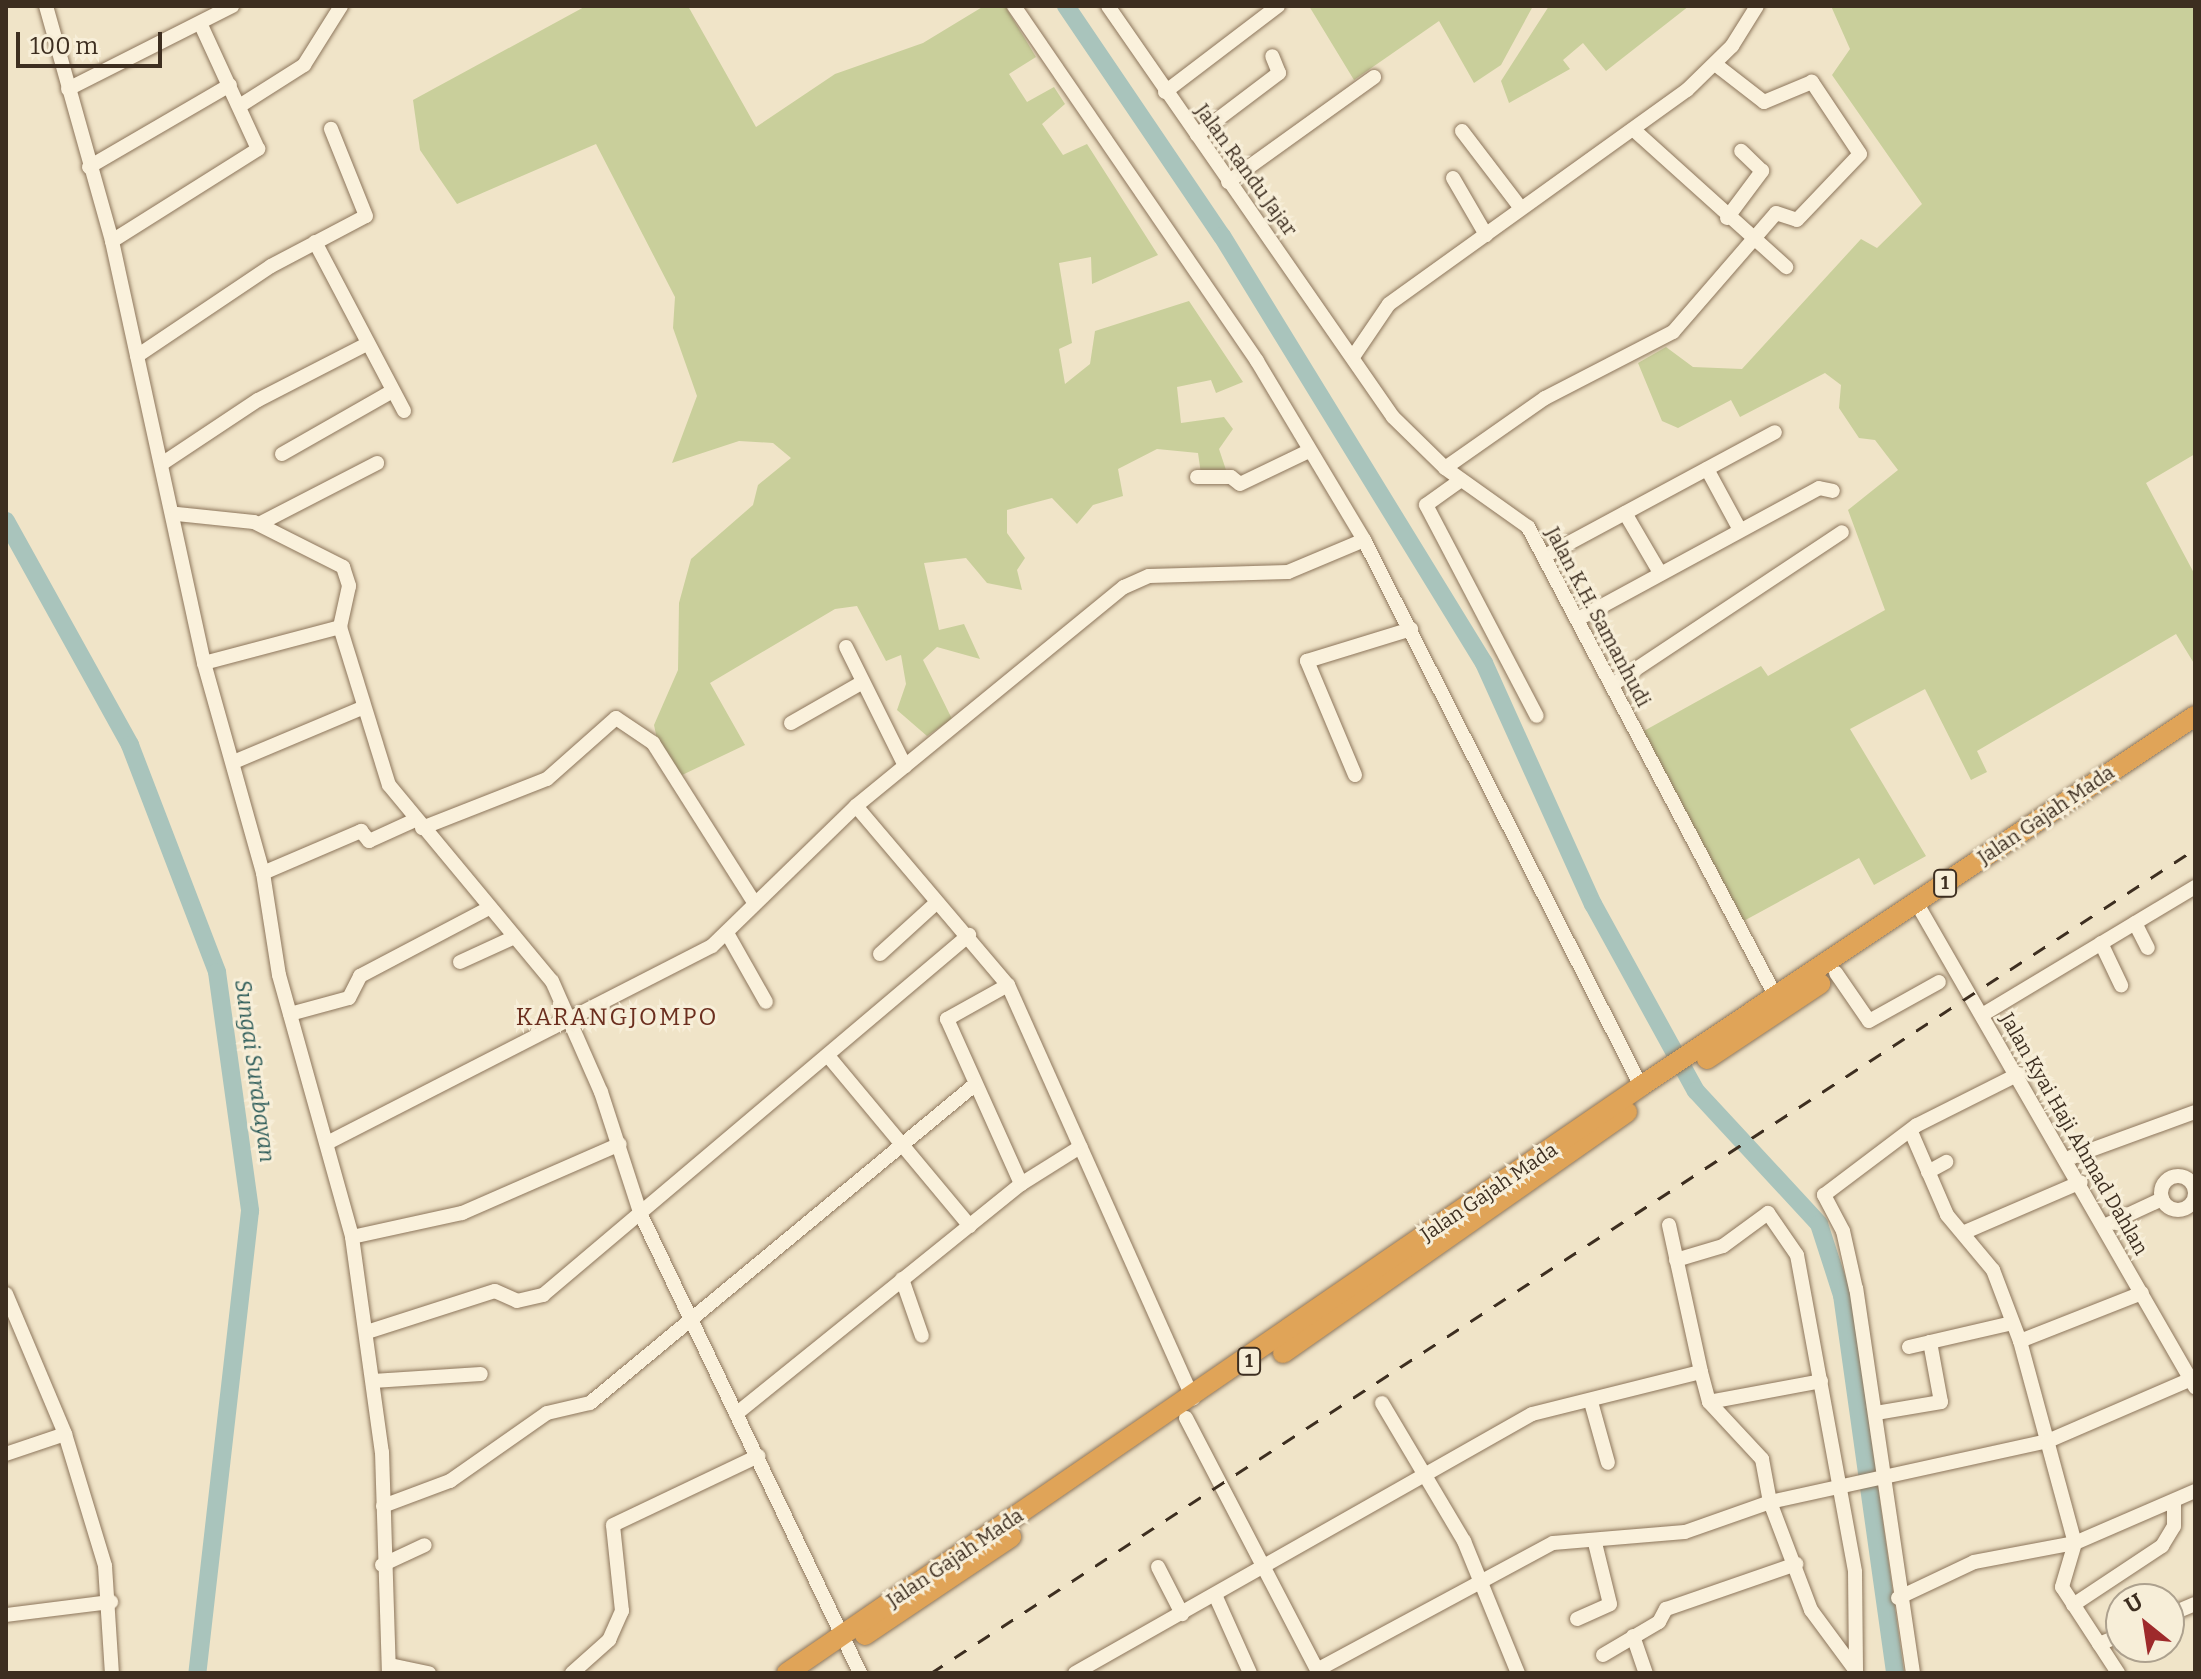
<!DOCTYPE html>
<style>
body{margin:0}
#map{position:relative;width:2201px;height:1679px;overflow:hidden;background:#f0e4c8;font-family:Bitter,serif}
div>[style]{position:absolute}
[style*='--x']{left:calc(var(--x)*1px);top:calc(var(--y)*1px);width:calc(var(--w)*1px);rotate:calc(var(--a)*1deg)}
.green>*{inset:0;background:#c9cf9b}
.river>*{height:18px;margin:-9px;padding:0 9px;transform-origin:9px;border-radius:9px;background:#a9c4bc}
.roads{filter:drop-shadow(0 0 2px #8d765c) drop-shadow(0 0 2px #8d765c)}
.minor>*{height:14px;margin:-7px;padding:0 7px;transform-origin:7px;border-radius:7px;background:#faf1dc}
.minor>.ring{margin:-7px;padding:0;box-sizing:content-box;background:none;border:14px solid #faf1dc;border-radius:50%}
.highway>*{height:20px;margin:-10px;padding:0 10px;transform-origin:10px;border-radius:10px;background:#e0a458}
.rail>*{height:3px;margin-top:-1.5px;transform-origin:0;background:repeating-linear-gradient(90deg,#3d2e20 0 14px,transparent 0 28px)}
span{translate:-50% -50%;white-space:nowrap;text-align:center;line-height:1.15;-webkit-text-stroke:6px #f7eed8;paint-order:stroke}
.shield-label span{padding:2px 6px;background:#f7eed8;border:2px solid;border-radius:6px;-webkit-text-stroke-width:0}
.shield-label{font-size:18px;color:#3d2e20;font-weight:700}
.street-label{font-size:20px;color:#3d2e20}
.water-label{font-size:22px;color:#2f5d5a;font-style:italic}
.quarter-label{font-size:24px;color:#6b2e1e;letter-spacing:2px}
.frame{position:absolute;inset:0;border:8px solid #3d2e20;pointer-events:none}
.north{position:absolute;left:2105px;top:1583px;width:80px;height:80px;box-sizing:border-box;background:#f7eed8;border:2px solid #ada18e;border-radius:50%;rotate:330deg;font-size:22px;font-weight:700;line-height:32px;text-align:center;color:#3d2e20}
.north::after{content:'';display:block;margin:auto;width:28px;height:36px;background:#9e2a2b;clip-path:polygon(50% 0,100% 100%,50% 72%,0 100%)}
.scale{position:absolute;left:16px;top:32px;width:146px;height:36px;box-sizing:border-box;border:4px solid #3d2e20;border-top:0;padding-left:10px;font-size:24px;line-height:28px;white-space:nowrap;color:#3d2e20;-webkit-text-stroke:6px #f7eed8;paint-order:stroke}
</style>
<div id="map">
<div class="green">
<i style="clip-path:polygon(586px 6px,688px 6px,756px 127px,835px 74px,923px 43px,984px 6px,1005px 6px,1036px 57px,1009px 74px,1027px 102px,1054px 87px,1065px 104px,1042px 124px,1063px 155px,1087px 144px,1158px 255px,1092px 284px,1091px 257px,1059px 263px,1072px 343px,1059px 349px,1065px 384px,1090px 364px,1095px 331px,1189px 301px,1243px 382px,1216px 393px,1211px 380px,1177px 387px,1181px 423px,1224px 417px,1233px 429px,1219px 449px,1227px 473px,1201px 474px,1198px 453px,1157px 449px,1118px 469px,1123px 496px,1093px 505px,1077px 524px,1052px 498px,1007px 510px,1007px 533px,1025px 558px,1017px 570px,1022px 590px,987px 583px,966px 558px,924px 563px,939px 630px,964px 624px,980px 659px,937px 647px,923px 660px,952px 719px,927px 736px,897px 710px,906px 684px,901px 655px,886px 661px,857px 606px,835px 609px,710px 683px,745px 745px,680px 776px,657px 739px,654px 725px,678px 670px,679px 603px,691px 559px,753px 505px,758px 485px,791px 458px,773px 443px,739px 441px,672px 463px,697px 396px,673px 328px,675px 297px,596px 144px,457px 204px,420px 150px,413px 100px)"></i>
<i style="clip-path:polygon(1309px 6px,1533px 6px,1501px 65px,1474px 83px,1439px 21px,1354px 80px)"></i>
<i style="clip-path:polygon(1549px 6px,1689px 6px,1606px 71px,1583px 43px,1563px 60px,1570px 69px,1509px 103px,1501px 81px)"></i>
<i style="clip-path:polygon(1831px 6px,2195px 6px,2195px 454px,2146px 483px,2195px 575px,2195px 665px,2176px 634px,1977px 751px,1987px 772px,1971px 780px,1925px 689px,1850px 729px,1926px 856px,1874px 885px,1859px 858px,1740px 923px,1642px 732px,1761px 666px,1768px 676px,1885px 610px,1848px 510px,1898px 470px,1875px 440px,1859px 438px,1839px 408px,1841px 385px,1825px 373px,1740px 417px,1731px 400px,1678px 428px,1662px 421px,1638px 363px,1666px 347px,1693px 367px,1742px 369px,1861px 239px,1877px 248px,1922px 204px,1832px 75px,1850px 49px)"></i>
</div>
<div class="river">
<i style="--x:1066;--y:6;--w:278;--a:55.9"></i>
<i style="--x:1222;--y:236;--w:501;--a:58.47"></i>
<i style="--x:1484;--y:663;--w:265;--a:65.7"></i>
<i style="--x:1593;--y:904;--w:213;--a:61.2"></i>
<i style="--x:1696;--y:1091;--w:181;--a:47.2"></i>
<i style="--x:1819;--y:1224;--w:75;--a:72.1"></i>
<i style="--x:1842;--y:1295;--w:382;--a:82"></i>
<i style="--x:6;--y:521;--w:256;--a:61"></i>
<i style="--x:130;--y:745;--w:243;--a:69"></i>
<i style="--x:217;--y:972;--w:241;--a:82.1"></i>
<i style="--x:250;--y:1211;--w:465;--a:96.5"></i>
</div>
<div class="roads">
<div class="minor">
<i style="--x:46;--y:6;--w:244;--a:74.3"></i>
<i style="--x:112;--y:241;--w:432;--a:77.7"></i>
<i style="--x:204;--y:663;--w:218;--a:74.3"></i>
<i style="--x:263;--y:873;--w:103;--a:81.1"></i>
<i style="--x:279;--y:975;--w:272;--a:74.4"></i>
<i style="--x:352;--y:1237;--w:217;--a:82.1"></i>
<i style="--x:382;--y:1452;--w:221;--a:88.2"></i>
<i style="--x:1014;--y:6;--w:430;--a:55.6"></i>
<i style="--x:1257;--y:361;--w:209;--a:59.1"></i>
<i style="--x:1364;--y:540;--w:612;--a:63.1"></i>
<i style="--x:1108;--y:6;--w:500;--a:55.26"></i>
<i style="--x:1393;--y:417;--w:73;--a:44.4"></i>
<i style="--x:1445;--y:468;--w:102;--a:35.4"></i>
<i style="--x:1528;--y:527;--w:531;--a:62.18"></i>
<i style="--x:68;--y:89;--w:184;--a:-26.8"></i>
<i style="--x:1165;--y:92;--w:142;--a:-37.3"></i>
<i style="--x:241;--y:105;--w:75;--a:-32.4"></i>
<i style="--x:304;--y:65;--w:70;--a:-57.9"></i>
<i style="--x:1634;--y:130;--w:205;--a:42"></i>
<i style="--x:1462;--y:131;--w:96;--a:52.7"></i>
<i style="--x:1197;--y:135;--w:103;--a:-37.1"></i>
<i style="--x:1279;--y:73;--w:18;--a:-112"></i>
<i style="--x:89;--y:167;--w:163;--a:-30.2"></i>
<i style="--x:1453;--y:178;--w:66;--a:59.9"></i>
<i style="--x:1228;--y:182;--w:180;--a:-35.7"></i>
<i style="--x:1727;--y:218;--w:59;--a:-53.3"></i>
<i style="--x:1762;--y:171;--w:29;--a:-136"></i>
<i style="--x:112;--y:241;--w:173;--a:-32.2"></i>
<i style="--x:258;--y:149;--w:136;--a:-114.7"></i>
<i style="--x:315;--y:242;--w:191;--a:62.2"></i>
<i style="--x:1355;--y:354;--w:60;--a:-55.8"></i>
<i style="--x:1389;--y:304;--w:367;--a:-35.7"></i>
<i style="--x:1687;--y:90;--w:63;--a:-44.4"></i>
<i style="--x:1732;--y:46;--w:47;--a:-58"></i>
<i style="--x:137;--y:356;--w:161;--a:-33.9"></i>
<i style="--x:271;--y:266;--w:107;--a:-27.8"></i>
<i style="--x:366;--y:216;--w:94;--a:-111.9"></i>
<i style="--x:282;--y:454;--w:123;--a:-29.7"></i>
<i style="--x:163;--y:463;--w:114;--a:-33.6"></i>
<i style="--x:258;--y:400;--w:120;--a:-27.2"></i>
<i style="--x:1445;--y:468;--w:122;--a:-35"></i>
<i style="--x:1545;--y:398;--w:144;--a:-27.3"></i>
<i style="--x:1673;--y:332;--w:157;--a:-49.1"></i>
<i style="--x:1776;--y:213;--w:22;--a:18"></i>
<i style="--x:1797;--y:220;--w:91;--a:-46.3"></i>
<i style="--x:1860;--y:154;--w:87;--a:-123.7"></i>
<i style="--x:1812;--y:82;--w:52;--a:157.4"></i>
<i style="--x:1764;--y:102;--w:62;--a:-142.2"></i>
<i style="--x:1707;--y:469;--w:69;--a:61.6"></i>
<i style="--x:1197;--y:477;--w:34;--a:0"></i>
<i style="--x:1231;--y:477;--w:11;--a:38"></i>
<i style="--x:1240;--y:484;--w:76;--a:-25.6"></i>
<i style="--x:1461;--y:480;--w:43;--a:144.5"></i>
<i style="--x:1426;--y:505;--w:238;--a:62.3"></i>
<i style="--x:1625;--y:513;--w:69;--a:59.7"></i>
<i style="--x:177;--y:514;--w:77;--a:5.9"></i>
<i style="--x:254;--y:522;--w:100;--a:26.8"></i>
<i style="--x:343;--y:567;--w:20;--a:72"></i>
<i style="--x:349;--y:586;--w:42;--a:102.4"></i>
<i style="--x:340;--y:627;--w:165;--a:72.8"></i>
<i style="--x:389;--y:785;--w:255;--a:50.3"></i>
<i style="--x:552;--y:981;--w:121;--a:66.2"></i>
<i style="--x:601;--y:1092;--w:129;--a:72"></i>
<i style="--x:641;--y:1215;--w:508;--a:64.44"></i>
<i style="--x:259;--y:524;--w:133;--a:-27.3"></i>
<i style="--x:1545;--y:556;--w:261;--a:-28.3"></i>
<i style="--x:1578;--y:619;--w:274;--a:-28.5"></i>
<i style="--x:1819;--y:488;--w:14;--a:12"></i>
<i style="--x:846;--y:647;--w:133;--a:63.6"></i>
<i style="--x:204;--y:663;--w:141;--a:-14.8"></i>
<i style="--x:1612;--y:685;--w:276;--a:-33.6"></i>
<i style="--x:791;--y:723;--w:81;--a:-29.7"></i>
<i style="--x:236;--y:761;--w:137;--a:-22.8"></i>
<i style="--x:1355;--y:775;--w:124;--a:-112.8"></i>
<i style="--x:1307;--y:661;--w:109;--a:-17.1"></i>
<i style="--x:856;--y:806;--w:235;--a:49.7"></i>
<i style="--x:1008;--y:985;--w:453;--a:65.9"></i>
<i style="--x:422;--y:828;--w:134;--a:-21.4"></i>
<i style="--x:547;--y:779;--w:92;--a:-41.5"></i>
<i style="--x:616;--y:718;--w:45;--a:34"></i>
<i style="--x:653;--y:743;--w:188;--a:57.6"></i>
<i style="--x:263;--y:873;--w:107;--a:-23.2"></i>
<i style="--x:361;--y:831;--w:13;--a:51"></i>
<i style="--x:369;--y:841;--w:51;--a:-24.5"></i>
<i style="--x:1916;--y:902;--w:560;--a:60.09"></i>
<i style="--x:2135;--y:923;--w:28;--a:63"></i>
<i style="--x:727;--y:933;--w:79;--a:60.5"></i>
<i style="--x:2101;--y:943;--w:47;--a:64.5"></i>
<i style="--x:880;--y:954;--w:76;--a:-42.3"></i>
<i style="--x:460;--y:962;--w:55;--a:-24.7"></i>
<i style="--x:1836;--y:973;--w:58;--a:55.5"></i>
<i style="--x:1869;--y:1021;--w:80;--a:-29.1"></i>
<i style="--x:1008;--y:985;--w:70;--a:150.9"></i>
<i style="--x:947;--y:1019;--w:181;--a:65.8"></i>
<i style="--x:290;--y:1014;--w:61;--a:-15.2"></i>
<i style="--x:349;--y:998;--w:25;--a:-63"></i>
<i style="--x:360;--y:976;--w:144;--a:-27.8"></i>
<i style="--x:1982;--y:1015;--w:249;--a:-31"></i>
<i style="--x:829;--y:1057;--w:220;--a:50.2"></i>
<i style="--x:1912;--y:1134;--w:88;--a:66.6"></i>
<i style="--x:1947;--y:1215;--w:72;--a:50.1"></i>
<i style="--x:1993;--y:1270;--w:76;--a:69.2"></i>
<i style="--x:2020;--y:1341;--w:131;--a:-21.5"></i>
<i style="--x:327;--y:1143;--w:432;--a:-27.1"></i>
<i style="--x:712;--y:946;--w:201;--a:-44.2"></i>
<i style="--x:856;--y:806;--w:346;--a:-39.3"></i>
<i style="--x:1124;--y:587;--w:27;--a:-24"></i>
<i style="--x:1149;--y:576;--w:139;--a:-1.6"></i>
<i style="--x:1288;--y:572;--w:82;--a:-22.8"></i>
<i style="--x:2069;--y:1158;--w:134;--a:-20.1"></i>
<i style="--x:1928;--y:1172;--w:21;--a:-29"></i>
<i class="ring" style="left:2161px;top:1176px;width:20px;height:20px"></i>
<i style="--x:1669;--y:1225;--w:150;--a:77.7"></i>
<i style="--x:2106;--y:1225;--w:62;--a:-24.9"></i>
<i style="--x:1965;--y:1232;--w:126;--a:-23.3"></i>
<i style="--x:352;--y:1237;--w:113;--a:-12.3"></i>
<i style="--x:462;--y:1213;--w:172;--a:-23.6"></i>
<i style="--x:1676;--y:1260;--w:49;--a:-16.6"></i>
<i style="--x:1723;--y:1246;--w:56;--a:-36.3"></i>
<i style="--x:1768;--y:1213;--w:51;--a:55.4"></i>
<i style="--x:1797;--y:1255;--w:322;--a:79.6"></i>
<i style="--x:1855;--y:1572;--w:101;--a:89.4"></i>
<i style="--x:902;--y:1279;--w:60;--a:70.7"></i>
<i style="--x:6;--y:1294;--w:152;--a:67.1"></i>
<i style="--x:65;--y:1434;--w:138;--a:73.1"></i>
<i style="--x:105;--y:1566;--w:107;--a:86.3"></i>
<i style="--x:367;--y:1332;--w:134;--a:-17.8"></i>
<i style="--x:495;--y:1291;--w:24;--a:24"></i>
<i style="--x:517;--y:1301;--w:27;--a:-13"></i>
<i style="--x:543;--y:1295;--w:558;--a:-40.2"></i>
<i style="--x:2020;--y:1341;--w:209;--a:74.8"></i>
<i style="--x:2075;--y:1543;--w:131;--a:-23.4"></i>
<i style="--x:1909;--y:1347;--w:22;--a:-13"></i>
<i style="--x:373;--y:1381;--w:108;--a:-3.7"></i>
<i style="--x:1591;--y:1402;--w:63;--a:74.4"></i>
<i style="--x:1709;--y:1402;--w:114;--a:-10.6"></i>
<i style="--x:1382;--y:1403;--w:161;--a:59.3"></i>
<i style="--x:1464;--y:1541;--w:143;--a:67.8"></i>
<i style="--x:1876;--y:1413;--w:66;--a:-9.6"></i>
<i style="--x:1941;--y:1402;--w:61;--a:-100.4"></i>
<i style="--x:1930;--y:1342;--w:84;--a:-13"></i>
<i style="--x:736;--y:1414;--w:366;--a:-38.9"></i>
<i style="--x:1021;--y:1184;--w:70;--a:-32.1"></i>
<i style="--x:1186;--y:1418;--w:288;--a:62.5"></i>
<i style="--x:6;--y:1454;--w:62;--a:-18.7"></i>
<i style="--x:383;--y:1506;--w:72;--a:-20.5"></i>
<i style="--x:450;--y:1481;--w:118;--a:-35"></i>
<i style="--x:547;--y:1413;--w:44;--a:-13.1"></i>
<i style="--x:590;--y:1403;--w:499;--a:-39.6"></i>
<i style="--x:382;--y:1565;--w:47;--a:-24.9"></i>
<i style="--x:1158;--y:1567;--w:53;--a:62.9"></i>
<i style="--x:1216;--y:1597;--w:83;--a:65.9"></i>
<i style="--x:1898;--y:1598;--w:84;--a:-25.3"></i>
<i style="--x:1974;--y:1562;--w:103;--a:-10.7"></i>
<i style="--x:2075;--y:1543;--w:46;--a:106.5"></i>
<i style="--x:2062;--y:1587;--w:103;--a:56.9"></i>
<i style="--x:2073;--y:1605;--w:107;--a:-33.5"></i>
<i style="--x:2162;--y:1546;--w:23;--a:-59"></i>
<i style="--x:2174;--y:1526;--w:24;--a:-90"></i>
<i style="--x:6;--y:1615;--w:106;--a:-7.1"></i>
<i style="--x:2169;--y:1615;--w:28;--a:-23"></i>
<i style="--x:1577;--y:1619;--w:36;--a:-24"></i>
<i style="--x:1610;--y:1604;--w:63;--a:-103.8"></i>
<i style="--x:1633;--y:1636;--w:39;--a:71"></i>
<i style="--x:2099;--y:1644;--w:24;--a:-22"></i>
<i style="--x:1603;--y:1655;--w:65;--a:-30.5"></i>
<i style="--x:1659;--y:1622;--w:15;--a:-62"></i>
<i style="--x:1666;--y:1609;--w:138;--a:-19.1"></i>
<i style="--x:390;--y:1665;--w:40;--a:12"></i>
<i style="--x:1317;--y:1670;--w:268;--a:-28.3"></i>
<i style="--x:1553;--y:1543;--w:132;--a:-4.8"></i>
<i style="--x:1685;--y:1532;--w:90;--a:-19.4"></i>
<i style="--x:1770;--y:1502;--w:285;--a:-12.4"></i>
<i style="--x:2048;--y:1441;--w:156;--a:-23.4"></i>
<i style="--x:572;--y:1673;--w:50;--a:-41.7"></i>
<i style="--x:609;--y:1640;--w:32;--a:-66"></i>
<i style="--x:622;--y:1611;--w:86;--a:-96"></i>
<i style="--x:613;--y:1525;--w:161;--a:-25.4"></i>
<i style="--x:1075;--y:1673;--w:525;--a:-29.54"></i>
<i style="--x:1532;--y:1414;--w:174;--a:-14"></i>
<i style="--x:1701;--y:1372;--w:31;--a:75"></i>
<i style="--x:1709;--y:1402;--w:78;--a:47.1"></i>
<i style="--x:1762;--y:1459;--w:44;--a:79.5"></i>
<i style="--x:1770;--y:1502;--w:116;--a:69.2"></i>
<i style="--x:1811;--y:1610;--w:76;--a:53.6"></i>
<i style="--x:1913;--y:1673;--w:388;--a:-98.4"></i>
<i style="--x:1856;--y:1289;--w:59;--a:-102.6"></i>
<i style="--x:1843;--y:1231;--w:41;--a:-117.8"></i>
<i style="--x:1824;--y:1195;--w:116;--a:-37"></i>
<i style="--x:1917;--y:1125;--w:114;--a:-26.6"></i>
</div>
<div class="highway">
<i style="--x:1707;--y:1059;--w:136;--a:-33.6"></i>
<i style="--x:1283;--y:1353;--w:420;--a:-35"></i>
<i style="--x:865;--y:1635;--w:176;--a:-33.9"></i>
<i style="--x:787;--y:1673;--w:1036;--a:-34.5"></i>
<i style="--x:1641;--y:1086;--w:666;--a:-33.74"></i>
</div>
</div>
<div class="rail">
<i style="--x:931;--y:1673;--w:1509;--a:-33.1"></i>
</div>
<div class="shield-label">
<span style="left:1945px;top:883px">1</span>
<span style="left:1249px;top:1361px">1</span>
</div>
<div class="street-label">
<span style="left:1246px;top:170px;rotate:54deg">Jalan Randu Jajar</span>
<span style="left:1598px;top:617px;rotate:62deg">Jalan K.H. Samanhudi</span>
<span style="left:2046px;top:815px;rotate:-34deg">Jalan Gajah Mada</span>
<span style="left:2074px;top:1134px;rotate:60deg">Jalan Kyai Haji Ahmad Dahlan</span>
<span style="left:1489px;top:1192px;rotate:-34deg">Jalan Gajah Mada</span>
<span style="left:955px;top:1558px;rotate:-34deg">Jalan Gajah Mada</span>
</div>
<div class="water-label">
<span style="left:255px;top:1071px;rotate:82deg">Sungai Surabayan</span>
</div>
<div class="quarter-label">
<span style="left:617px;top:1018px">KARANGJOMPO</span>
</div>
<div class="frame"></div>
<div class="north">U</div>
<div class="scale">100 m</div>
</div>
